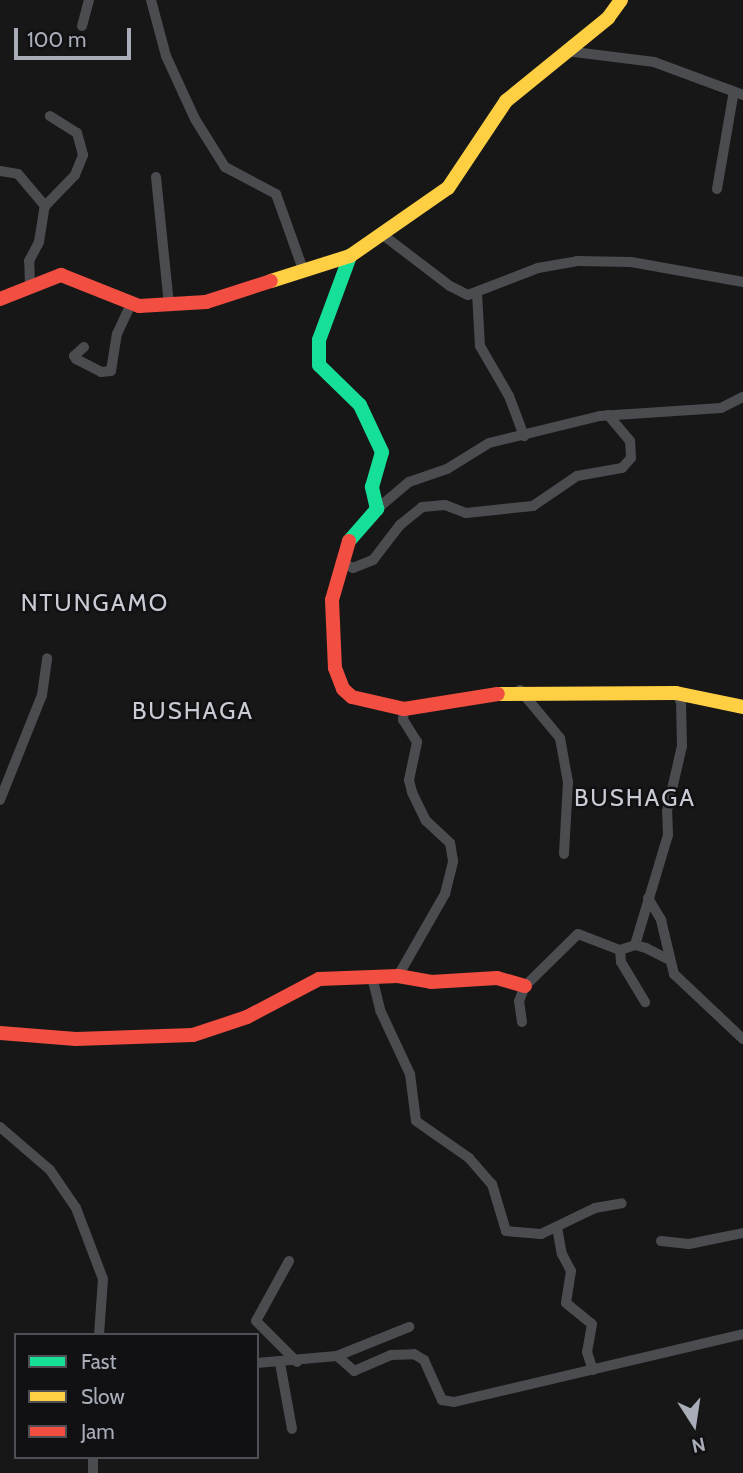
<!DOCTYPE html>
<style>
body{margin:0}
#map{position:relative;width:743px;height:1473px;overflow:hidden;background:#171717;font-family:Cabin,sans-serif}
div>[style]{position:absolute}
[style*='--x']{left:calc(var(--x)*1px);top:calc(var(--y)*1px);width:calc(var(--w)*1px);rotate:calc(var(--a)*1deg)}
.street>*{height:10px;margin:-5px;padding:0 5px;transform-origin:5px;border-radius:5px;background:#4b4c50}
.fast>*{height:14px;margin:-7px;padding:0 7px;transform-origin:7px;border-radius:7px;background:#16e098}
.slow>*{height:14px;margin:-7px;padding:0 7px;transform-origin:7px;border-radius:7px;background:#ffcf43}
.jam>*{height:14px;margin:-7px;padding:0 7px;transform-origin:7px;border-radius:7px;background:#f24e42}
span{translate:-50% -50%;white-space:nowrap;text-align:center;line-height:1.15;-webkit-text-stroke:5px #111113;paint-order:stroke}
.quarter-label{font-size:24px;color:#c9ccd4;letter-spacing:2px}
.legend{position:absolute;left:14px;top:1333px;width:245px;height:126px;box-sizing:border-box;background:#111113;border:2px solid #4d4f55;margin:0;padding:9px 12px;list-style:none;font-size:21px;color:#a8adb8}
.legend li{display:flex;align-items:center;gap:14px;height:35px}
.legend b{width:35px;border:2px solid #4d4f55}
.north{position:absolute;left:659px;top:1389px;width:70px;height:70px;-webkit-text-stroke:5px #111113;paint-order:stroke;rotate:168deg;font-size:19px;font-weight:700;line-height:28px;text-align:center;color:#a8adb8}
.north::after{content:'';display:block;margin:auto;width:24px;height:32px;background:#a8adb8;clip-path:polygon(50% 0,100% 100%,50% 72%,0 100%)}
.scale{position:absolute;left:14px;top:28px;width:117px;height:32px;box-sizing:border-box;border:4px solid #a8adb8;border-top:0;padding-left:9px;font-size:21px;line-height:24px;white-space:nowrap;color:#a8adb8;-webkit-text-stroke:5px #111113;paint-order:stroke}
</style>
<div id="map">
<div class="street">
<i style="--x:151;--y:0;--w:58;--a:75"></i>
<i style="--x:166;--y:56;--w:69;--a:65.3"></i>
<i style="--x:195;--y:119;--w:57;--a:58"></i>
<i style="--x:225;--y:167;--w:58;--a:27.9"></i>
<i style="--x:276;--y:194;--w:83;--a:70.3"></i>
<i style="--x:82;--y:26;--w:27;--a:-75"></i>
<i style="--x:566;--y:51;--w:89;--a:7.1"></i>
<i style="--x:654;--y:62;--w:95;--a:20.3"></i>
<i style="--x:0;--y:171;--w:18;--a:9"></i>
<i style="--x:18;--y:174;--w:42;--a:49.8"></i>
<i style="--x:156;--y:177;--w:130;--a:84.2"></i>
<i style="--x:717;--y:189;--w:99;--a:-80.2"></i>
<i style="--x:383;--y:235;--w:84;--a:37.3"></i>
<i style="--x:450;--y:286;--w:20;--a:27"></i>
<i style="--x:468;--y:295;--w:75;--a:-21.1"></i>
<i style="--x:538;--y:268;--w:40;--a:-10"></i>
<i style="--x:577;--y:261;--w:54;--a:1.1"></i>
<i style="--x:631;--y:262;--w:114;--a:10.1"></i>
<i style="--x:30;--y:284;--w:23;--a:-92"></i>
<i style="--x:29;--y:261;--w:21;--a:-62"></i>
<i style="--x:39;--y:242;--w:36;--a:-81"></i>
<i style="--x:45;--y:206;--w:43;--a:-45.9"></i>
<i style="--x:75;--y:175;--w:22;--a:-68"></i>
<i style="--x:83;--y:155;--w:23;--a:-105"></i>
<i style="--x:77;--y:133;--w:32;--a:-148"></i>
<i style="--x:477;--y:293;--w:53;--a:86.8"></i>
<i style="--x:480;--y:346;--w:58;--a:59.9"></i>
<i style="--x:509;--y:396;--w:43;--a:69.4"></i>
<i style="--x:84;--y:347;--w:13;--a:138"></i>
<i style="--x:74;--y:356;--w:4;--a:56"></i>
<i style="--x:76;--y:359;--w:28;--a:27"></i>
<i style="--x:101;--y:372;--w:10;--a:-6"></i>
<i style="--x:111;--y:371;--w:37;--a:-81"></i>
<i style="--x:117;--y:334;--w:33;--a:-65"></i>
<i style="--x:377;--y:509;--w:42;--a:-40.2"></i>
<i style="--x:409;--y:482;--w:40;--a:-18.9"></i>
<i style="--x:447;--y:469;--w:49;--a:-31.8"></i>
<i style="--x:489;--y:443;--w:114;--a:-13.7"></i>
<i style="--x:600;--y:416;--w:121;--a:-3.8"></i>
<i style="--x:721;--y:408;--w:25;--a:-27"></i>
<i style="--x:345;--y:564;--w:9;--a:27"></i>
<i style="--x:353;--y:568;--w:22;--a:-22"></i>
<i style="--x:373;--y:560;--w:44;--a:-52.4"></i>
<i style="--x:400;--y:525;--w:28;--a:-39"></i>
<i style="--x:422;--y:507;--w:23;--a:-5"></i>
<i style="--x:445;--y:505;--w:22;--a:21"></i>
<i style="--x:466;--y:513;--w:67;--a:-6"></i>
<i style="--x:533;--y:506;--w:53;--a:-34.3"></i>
<i style="--x:577;--y:476;--w:46;--a:-10.1"></i>
<i style="--x:622;--y:468;--w:13;--a:-48"></i>
<i style="--x:631;--y:458;--w:17;--a:-93"></i>
<i style="--x:630;--y:441;--w:34;--a:-130"></i>
<i style="--x:520;--y:690;--w:62;--a:50.2"></i>
<i style="--x:560;--y:738;--w:45;--a:79.7"></i>
<i style="--x:568;--y:782;--w:72;--a:93.2"></i>
<i style="--x:0;--y:800;--w:113;--a:-68.2"></i>
<i style="--x:42;--y:695;--w:37;--a:-82"></i>
<i style="--x:648;--y:898;--w:26;--a:59"></i>
<i style="--x:661;--y:920;--w:56;--a:76.5"></i>
<i style="--x:674;--y:974;--w:95;--a:43.3"></i>
<i style="--x:635;--y:945;--w:115;--a:-73.3"></i>
<i style="--x:668;--y:835;--w:24;--a:-92"></i>
<i style="--x:667;--y:811;--w:67;--a:-77"></i>
<i style="--x:682;--y:746;--w:44;--a:-91.3"></i>
<i style="--x:681;--y:702;--w:10;--a:-119"></i>
<i style="--x:620;--y:950;--w:12;--a:85"></i>
<i style="--x:621;--y:962;--w:47;--a:59"></i>
<i style="--x:398;--y:976;--w:95;--a:-60.2"></i>
<i style="--x:445;--y:894;--w:34;--a:-76"></i>
<i style="--x:453;--y:861;--w:18;--a:-99"></i>
<i style="--x:450;--y:843;--w:33;--a:-137"></i>
<i style="--x:426;--y:821;--w:32;--a:-116"></i>
<i style="--x:412;--y:792;--w:12;--a:-104"></i>
<i style="--x:409;--y:780;--w:39;--a:-78"></i>
<i style="--x:417;--y:742;--w:26;--a:-122"></i>
<i style="--x:403;--y:720;--w:11;--a:-85"></i>
<i style="--x:373;--y:981;--w:30;--a:76"></i>
<i style="--x:380;--y:1010;--w:71;--a:64.9"></i>
<i style="--x:410;--y:1074;--w:47;--a:82.7"></i>
<i style="--x:416;--y:1121;--w:65;--a:34.9"></i>
<i style="--x:469;--y:1158;--w:35;--a:49"></i>
<i style="--x:492;--y:1184;--w:49;--a:73.4"></i>
<i style="--x:506;--y:1231;--w:35;--a:5"></i>
<i style="--x:541;--y:1234;--w:60;--a:-25.7"></i>
<i style="--x:595;--y:1208;--w:27;--a:-10"></i>
<i style="--x:522;--y:1022;--w:21;--a:-98"></i>
<i style="--x:519;--y:1001;--w:16;--a:-68"></i>
<i style="--x:525;--y:986;--w:74;--a:-44.5"></i>
<i style="--x:578;--y:934;--w:45;--a:20.9"></i>
<i style="--x:620;--y:950;--w:16;--a:-18"></i>
<i style="--x:635;--y:945;--w:11;--a:15"></i>
<i style="--x:646;--y:948;--w:25;--a:27"></i>
<i style="--x:0;--y:1127;--w:66;--a:40.7"></i>
<i style="--x:50;--y:1170;--w:46;--a:55.6"></i>
<i style="--x:76;--y:1208;--w:76;--a:69.2"></i>
<i style="--x:103;--y:1279;--w:56;--a:94.1"></i>
<i style="--x:557;--y:1227;--w:27;--a:80"></i>
<i style="--x:562;--y:1254;--w:19;--a:62"></i>
<i style="--x:571;--y:1271;--w:32;--a:99"></i>
<i style="--x:566;--y:1303;--w:33;--a:39"></i>
<i style="--x:592;--y:1324;--w:28;--a:100"></i>
<i style="--x:587;--y:1352;--w:19;--a:72"></i>
<i style="--x:661;--y:1241;--w:28;--a:6"></i>
<i style="--x:689;--y:1244;--w:55;--a:-11.5"></i>
<i style="--x:289;--y:1261;--w:68;--a:118.8"></i>
<i style="--x:256;--y:1321;--w:58;--a:45"></i>
<i style="--x:337;--y:1356;--w:78;--a:-21.9"></i>
<i style="--x:257;--y:1363;--w:80;--a:-5"></i>
<i style="--x:337;--y:1356;--w:23;--a:41"></i>
<i style="--x:354;--y:1371;--w:40;--a:-23.4"></i>
<i style="--x:391;--y:1355;--w:23;--a:-2"></i>
<i style="--x:414;--y:1354;--w:12;--a:31"></i>
<i style="--x:424;--y:1360;--w:44;--a:65.8"></i>
<i style="--x:442;--y:1400;--w:12;--a:9"></i>
<i style="--x:454;--y:1402;--w:297;--a:-13.2"></i>
<i style="--x:280;--y:1363;--w:67;--a:79.7"></i>
<i style="--x:93;--y:1473;--w:16;--a:-90"></i>
</div>
<div class="fast">
<i style="--x:349;--y:541;--w:43;--a:-48.8"></i>
<i style="--x:377;--y:509;--w:23;--a:-103"></i>
<i style="--x:372;--y:487;--w:36;--a:-74"></i>
<i style="--x:382;--y:452;--w:52;--a:-115.1"></i>
<i style="--x:360;--y:405;--w:57;--a:-135.7"></i>
<i style="--x:319;--y:365;--w:25;--a:-90"></i>
<i style="--x:319;--y:340;--w:90;--a:-69.7"></i>
</div>
<div class="slow">
<i style="--x:271;--y:281;--w:83;--a:-17.6"></i>
<i style="--x:350;--y:256;--w:119;--a:-34.8"></i>
<i style="--x:448;--y:188;--w:105;--a:-56.3"></i>
<i style="--x:506;--y:101;--w:132;--a:-39.1"></i>
<i style="--x:608;--y:18;--w:22;--a:-54"></i>
<i style="--x:498;--y:694;--w:178;--a:-0.3"></i>
<i style="--x:676;--y:693;--w:68;--a:11.8"></i>
</div>
<div class="jam">
<i style="--x:0;--y:299;--w:66;--a:-21.5"></i>
<i style="--x:61;--y:275;--w:84;--a:21.7"></i>
<i style="--x:139;--y:306;--w:67;--a:-3.4"></i>
<i style="--x:206;--y:302;--w:68;--a:-17.9"></i>
<i style="--x:349;--y:541;--w:61;--a:106.1"></i>
<i style="--x:332;--y:600;--w:68;--a:87.5"></i>
<i style="--x:335;--y:668;--w:22;--a:69"></i>
<i style="--x:343;--y:689;--w:12;--a:42"></i>
<i style="--x:352;--y:697;--w:53;--a:13"></i>
<i style="--x:404;--y:709;--w:95;--a:-9.1"></i>
<i style="--x:0;--y:1033;--w:76;--a:4.5"></i>
<i style="--x:76;--y:1039;--w:117;--a:-2"></i>
<i style="--x:193;--y:1035;--w:57;--a:-18.4"></i>
<i style="--x:247;--y:1017;--w:81;--a:-27.8"></i>
<i style="--x:319;--y:979;--w:79;--a:-2.2"></i>
<i style="--x:398;--y:976;--w:34;--a:10"></i>
<i style="--x:431;--y:982;--w:66;--a:-3.5"></i>
<i style="--x:497;--y:978;--w:29;--a:16"></i>
</div>
<div class="quarter-label">
<span style="left:95px;top:603px">NTUNGAMO</span>
<span style="left:193px;top:711px">BUSHAGA</span>
<span style="left:635px;top:798px">BUSHAGA</span>
</div>
<ul class="legend">
<li><b style="height:9px;background:#16e098"></b>Fast</li>
<li><b style="height:9px;background:#ffcf43"></b>Slow</li>
<li><b style="height:9px;background:#f24e42"></b>Jam</li>
</ul>
<div class="north">N</div>
<div class="scale">100 m</div>
</div>
